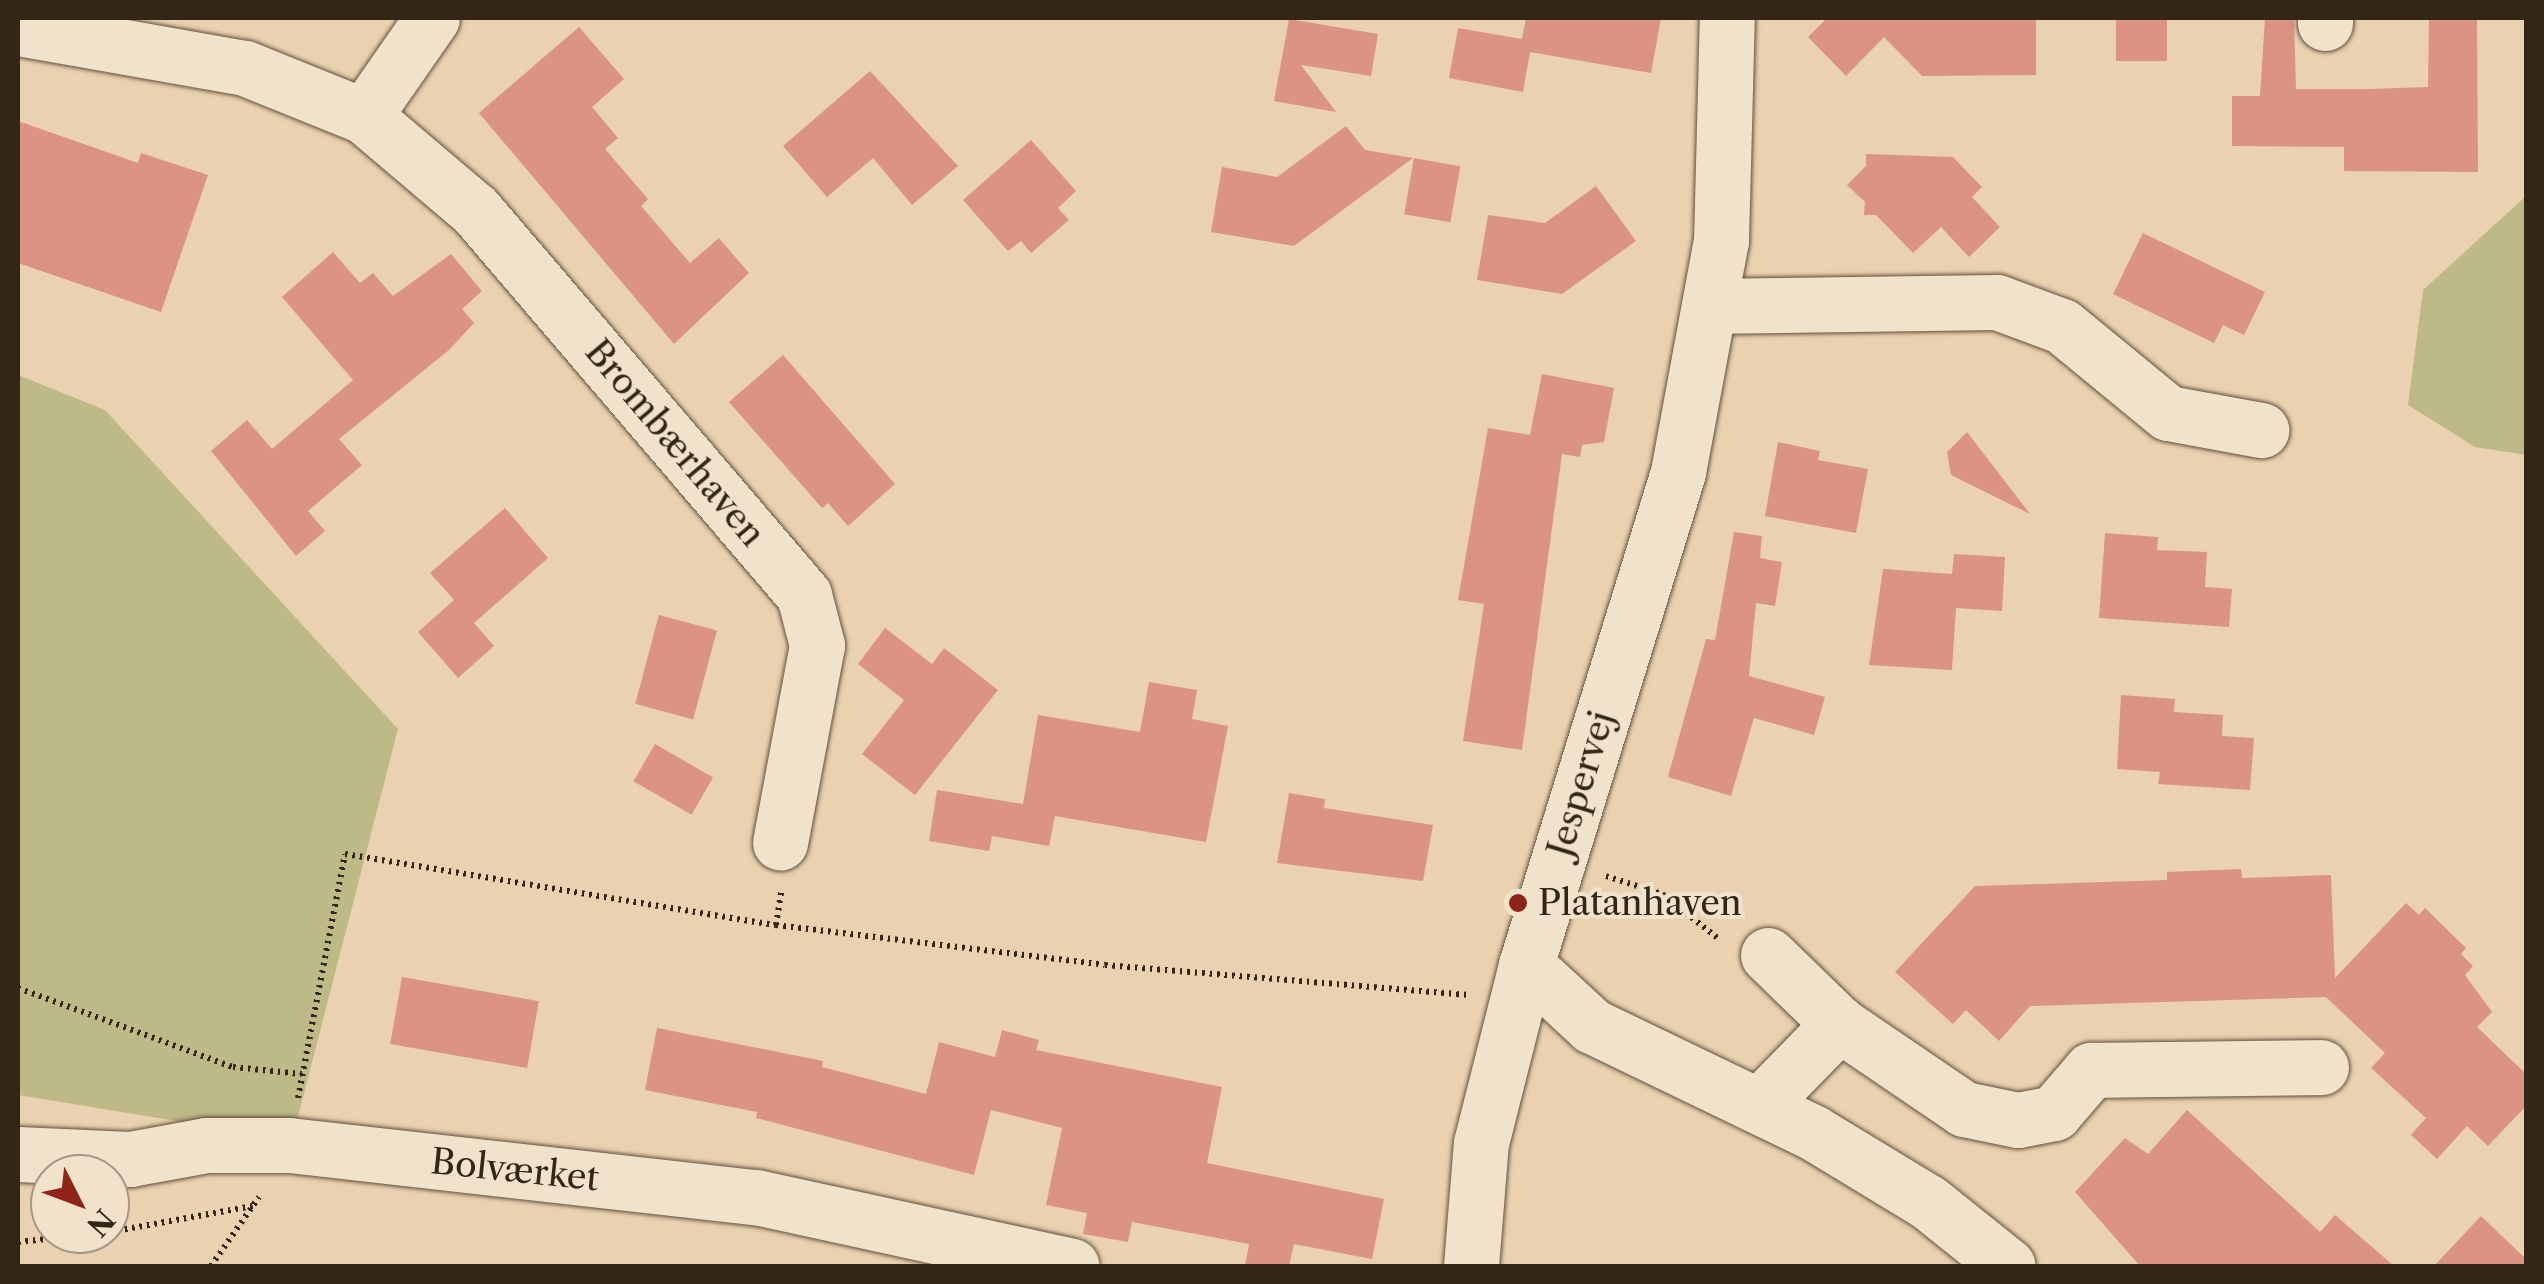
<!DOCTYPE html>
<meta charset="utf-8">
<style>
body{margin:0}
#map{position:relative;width:2544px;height:1284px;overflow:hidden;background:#ead2b0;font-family:"Libre Caslon Text",serif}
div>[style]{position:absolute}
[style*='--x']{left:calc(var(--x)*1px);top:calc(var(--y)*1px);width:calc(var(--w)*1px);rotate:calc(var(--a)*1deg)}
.green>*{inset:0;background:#bdba87}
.building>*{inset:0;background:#da9384;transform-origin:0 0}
.path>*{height:6px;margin-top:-3px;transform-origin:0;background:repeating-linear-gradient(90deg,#342617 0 2.5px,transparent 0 7.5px)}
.roads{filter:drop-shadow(0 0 2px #62513d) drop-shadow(0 0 2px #62513d)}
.minor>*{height:55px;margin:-27.5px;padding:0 27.5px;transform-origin:27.5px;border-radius:27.5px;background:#f1e2cc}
.dots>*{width:28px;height:28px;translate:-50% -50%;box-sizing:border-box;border:5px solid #f1e2cc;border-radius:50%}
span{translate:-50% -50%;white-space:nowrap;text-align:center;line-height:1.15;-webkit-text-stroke:8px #f1e2cc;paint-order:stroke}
.street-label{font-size:35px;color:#342617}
.poi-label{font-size:35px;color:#342617}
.left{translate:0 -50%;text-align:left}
.frame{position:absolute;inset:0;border:20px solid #342617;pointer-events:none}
.north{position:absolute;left:30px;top:1154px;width:100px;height:100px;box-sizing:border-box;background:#f1e2cc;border:2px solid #a59784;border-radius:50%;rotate:132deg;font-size:28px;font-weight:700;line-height:40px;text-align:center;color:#342617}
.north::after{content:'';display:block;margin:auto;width:35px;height:45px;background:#8f2418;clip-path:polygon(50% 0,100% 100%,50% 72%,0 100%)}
</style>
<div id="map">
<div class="green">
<i style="clip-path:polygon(2526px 196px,2526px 455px,2475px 447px,2408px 405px,2423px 290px)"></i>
<i style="clip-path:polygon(18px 375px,105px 410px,398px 729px,292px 1140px,18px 1095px)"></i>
</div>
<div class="building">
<i style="clip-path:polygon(1526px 18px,1661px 18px,1651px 73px,1530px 52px,1523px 92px,1449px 78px,1458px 28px,1522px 39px)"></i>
<i style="clip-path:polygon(1827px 18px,2036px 18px,2036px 75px,1922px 76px,1884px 37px,1846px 76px,1808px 37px)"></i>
<i style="left:2116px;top:18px;width:51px;height:43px"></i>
<i style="clip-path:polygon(2265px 18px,2294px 18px,2296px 89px,2371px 89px,2428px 87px,2429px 18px,2477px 18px,2478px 172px,2344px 171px,2344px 147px,2232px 146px,2232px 96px,2260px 96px)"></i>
<i style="clip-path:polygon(1289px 19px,1378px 34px,1371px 76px,1301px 65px,1336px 112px,1274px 101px)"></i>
<i style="clip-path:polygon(579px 27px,624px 79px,592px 107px,618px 138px,605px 149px,648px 199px,641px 206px,690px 263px,719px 238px,749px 273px,674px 344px,479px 113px)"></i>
<i style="clip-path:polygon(870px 71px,958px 166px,912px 205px,873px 158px,827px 197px,783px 146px)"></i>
<i style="clip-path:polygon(18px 121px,138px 163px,141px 153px,208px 175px,161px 312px,18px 263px)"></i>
<i style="clip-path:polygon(1346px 126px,1365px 150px,1413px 158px,1294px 246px,1211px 232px,1222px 167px,1277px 177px)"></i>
<i style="clip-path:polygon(1031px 140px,1076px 191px,1058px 208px,1069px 220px,1031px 253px,1021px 241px,1008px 251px,963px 200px)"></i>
<i style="clip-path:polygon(1866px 154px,1953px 157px,1982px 187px,1972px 197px,2000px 227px,1969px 257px,1941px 227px,1913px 253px,1876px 215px,1864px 215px,1865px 202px,1847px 185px,1866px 166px)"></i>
<i style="left:1414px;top:158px;width:47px;height:57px;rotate:10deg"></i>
<i style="clip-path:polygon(1596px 186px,1636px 241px,1562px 294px,1477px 280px,1488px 215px,1545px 223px)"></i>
<i style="clip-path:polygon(2143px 233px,2265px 292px,2244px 335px,2223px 325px,2214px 343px,2113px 294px)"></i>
<i style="clip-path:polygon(333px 252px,360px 283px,373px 273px,393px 296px,451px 254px,482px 291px,462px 309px,474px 323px,449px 350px,339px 439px,362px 465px,308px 511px,325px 531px,296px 556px,211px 451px,247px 420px,272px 449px,353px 380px,282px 297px)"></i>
<i style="clip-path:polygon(783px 355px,895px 484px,848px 526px,828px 503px,822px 508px,729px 402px)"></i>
<i style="clip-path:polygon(1542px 374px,1614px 388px,1604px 442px,1582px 445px,1580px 457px,1562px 454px,1522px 750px,1463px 741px,1484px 604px,1458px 600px,1488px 428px,1530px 435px)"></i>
<i style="clip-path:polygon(1967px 432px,2030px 514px,1951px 475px,1947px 452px)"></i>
<i style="clip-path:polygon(1778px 442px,1820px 451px,1818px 460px,1868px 469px,1856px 533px,1765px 516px)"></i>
<i style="clip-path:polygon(505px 508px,548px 558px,474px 623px,494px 646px,458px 678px,418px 632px,454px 600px,430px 573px)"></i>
<i style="clip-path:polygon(1734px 532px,1762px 536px,1760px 558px,1782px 562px,1775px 606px,1756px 603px,1749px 676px,1825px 697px,1814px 735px,1754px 718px,1731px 796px,1668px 777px,1706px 639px,1715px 640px)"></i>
<i style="clip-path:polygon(2105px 533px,2158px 537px,2157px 550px,2207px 552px,2205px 587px,2232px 589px,2229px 627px,2099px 618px)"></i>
<i style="clip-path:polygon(1954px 554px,2005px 557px,2002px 611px,1956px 608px,1952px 670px,1869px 665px,1883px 569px,1952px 574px)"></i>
<i style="left:659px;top:615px;width:60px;height:92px;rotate:15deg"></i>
<i style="clip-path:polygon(885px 628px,932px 664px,944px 648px,998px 690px,915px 795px,862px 754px,904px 700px,858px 664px)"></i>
<i style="clip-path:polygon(1149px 682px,1197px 690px,1192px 719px,1228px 726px,1206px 842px,1055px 816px,1049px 846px,992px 836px,989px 851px,929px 841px,937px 790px,1023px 804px,1038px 715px,1140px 732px)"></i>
<i style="clip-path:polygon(2121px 695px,2175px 699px,2174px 712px,2223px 715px,2222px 736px,2254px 738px,2250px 790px,2158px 784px,2160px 772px,2117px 769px)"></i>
<i style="left:655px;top:744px;width:67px;height:43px;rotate:30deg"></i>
<i style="clip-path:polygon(1289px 793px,1325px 799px,1324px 808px,1433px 825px,1423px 881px,1277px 863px)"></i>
<i style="clip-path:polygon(2241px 869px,2242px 878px,2331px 875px,2335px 978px,2406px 903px,2419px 915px,2425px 908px,2466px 948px,2461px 954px,2473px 966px,2465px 975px,2492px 1012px,2477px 1027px,2526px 1074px,2526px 1106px,2488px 1146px,2467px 1126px,2437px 1159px,2411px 1135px,2426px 1118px,2371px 1068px,2385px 1053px,2326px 997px,2030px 1006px,1999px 1041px,1966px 1010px,1953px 1024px,1895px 972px,1975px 886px,2167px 880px,2167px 872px)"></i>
<i style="left:402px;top:977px;width:139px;height:68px;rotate:10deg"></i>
<i style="clip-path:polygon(657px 1028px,823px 1061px,822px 1067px,926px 1094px,939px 1042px,995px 1057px,1002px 1030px,1039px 1040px,1036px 1050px,1222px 1087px,1207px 1163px,1384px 1199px,1372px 1259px,1294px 1244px,1289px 1266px,1245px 1266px,1249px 1244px,1132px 1222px,1128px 1242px,1083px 1234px,1087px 1213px,1046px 1205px,1062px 1128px,991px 1110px,974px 1175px,756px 1118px,757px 1112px,645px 1090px)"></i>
<i style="clip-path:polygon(2187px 1110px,2320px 1232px,2335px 1215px,2394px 1266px,2140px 1266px,2075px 1192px,2125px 1138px,2148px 1154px)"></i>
<i style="clip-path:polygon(2481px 1216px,2526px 1259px,2526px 1266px,2434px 1266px)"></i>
</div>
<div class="path">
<i style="--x:1606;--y:876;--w:59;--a:17.8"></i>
<i style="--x:1662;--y:894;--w:74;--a:38.4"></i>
<i style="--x:776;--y:925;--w:33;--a:-81"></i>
<i style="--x:18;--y:988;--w:229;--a:20.2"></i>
<i style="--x:233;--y:1067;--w:69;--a:5.8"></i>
<i style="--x:298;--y:1098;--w:248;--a:-79.1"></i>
<i style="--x:345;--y:854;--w:437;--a:9.4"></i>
<i style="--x:776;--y:925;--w:331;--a:6.9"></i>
<i style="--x:1105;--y:965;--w:365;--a:4.7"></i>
<i style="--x:110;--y:1232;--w:145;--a:-10.3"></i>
<i style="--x:18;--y:1242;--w:76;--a:-6"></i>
<i style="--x:211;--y:1266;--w:84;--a:-55.2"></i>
</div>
<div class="roads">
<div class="minor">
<i style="--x:2325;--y:23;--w:5;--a:-90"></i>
<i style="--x:18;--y:28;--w:230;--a:10"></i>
<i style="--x:245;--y:68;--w:128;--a:22"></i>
<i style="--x:364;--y:116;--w:145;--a:40.3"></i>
<i style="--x:475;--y:210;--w:506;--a:49.48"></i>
<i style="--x:804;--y:595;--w:52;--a:75.4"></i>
<i style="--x:817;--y:645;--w:201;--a:100.6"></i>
<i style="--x:364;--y:116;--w:119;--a:-55.2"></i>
<i style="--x:1709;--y:306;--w:288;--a:-0.8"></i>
<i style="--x:1997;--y:302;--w:69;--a:20.3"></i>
<i style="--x:2062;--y:326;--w:137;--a:39.4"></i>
<i style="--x:2168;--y:413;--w:95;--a:10.4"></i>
<i style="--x:1768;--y:955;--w:99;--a:44.2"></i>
<i style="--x:1839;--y:1024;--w:151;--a:34.2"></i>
<i style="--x:1964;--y:1109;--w:55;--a:11.5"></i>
<i style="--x:2018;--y:1120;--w:37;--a:-11"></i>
<i style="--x:2054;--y:1113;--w:57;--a:-49.3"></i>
<i style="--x:2091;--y:1070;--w:230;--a:-0.7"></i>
<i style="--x:1526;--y:965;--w:90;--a:42.7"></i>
<i style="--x:1592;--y:1026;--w:246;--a:25.7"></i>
<i style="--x:1814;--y:1133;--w:133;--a:31.2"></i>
<i style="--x:1928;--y:1202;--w:102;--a:38.7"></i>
<i style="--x:1759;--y:1106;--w:115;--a:-45.7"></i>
<i style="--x:18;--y:1154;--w:112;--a:2.6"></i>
<i style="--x:130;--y:1159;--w:77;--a:-10.4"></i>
<i style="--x:206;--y:1145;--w:83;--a:0"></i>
<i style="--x:289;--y:1145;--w:470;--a:6.4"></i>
<i style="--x:756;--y:1197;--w:323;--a:12.3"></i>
<i style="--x:1471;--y:1266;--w:123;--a:-85.4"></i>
<i style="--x:1481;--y:1143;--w:184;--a:-75.8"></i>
<i style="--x:1526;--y:965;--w:516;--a:-72.86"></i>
<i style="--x:1678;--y:472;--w:235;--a:-79.5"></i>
<i style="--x:1721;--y:241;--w:223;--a:-88.5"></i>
</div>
</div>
<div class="dots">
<i style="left:1518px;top:903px;background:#8f2418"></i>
</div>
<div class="street-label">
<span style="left:675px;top:443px;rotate:50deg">Brombærhaven</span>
<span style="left:1581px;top:784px;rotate:-73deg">Jespervej</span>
<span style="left:515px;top:1170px;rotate:6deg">Bolværket</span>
</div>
<div class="poi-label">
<span class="left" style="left:1538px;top:903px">Platanhaven</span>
</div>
<div class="frame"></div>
<div class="north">N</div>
</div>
